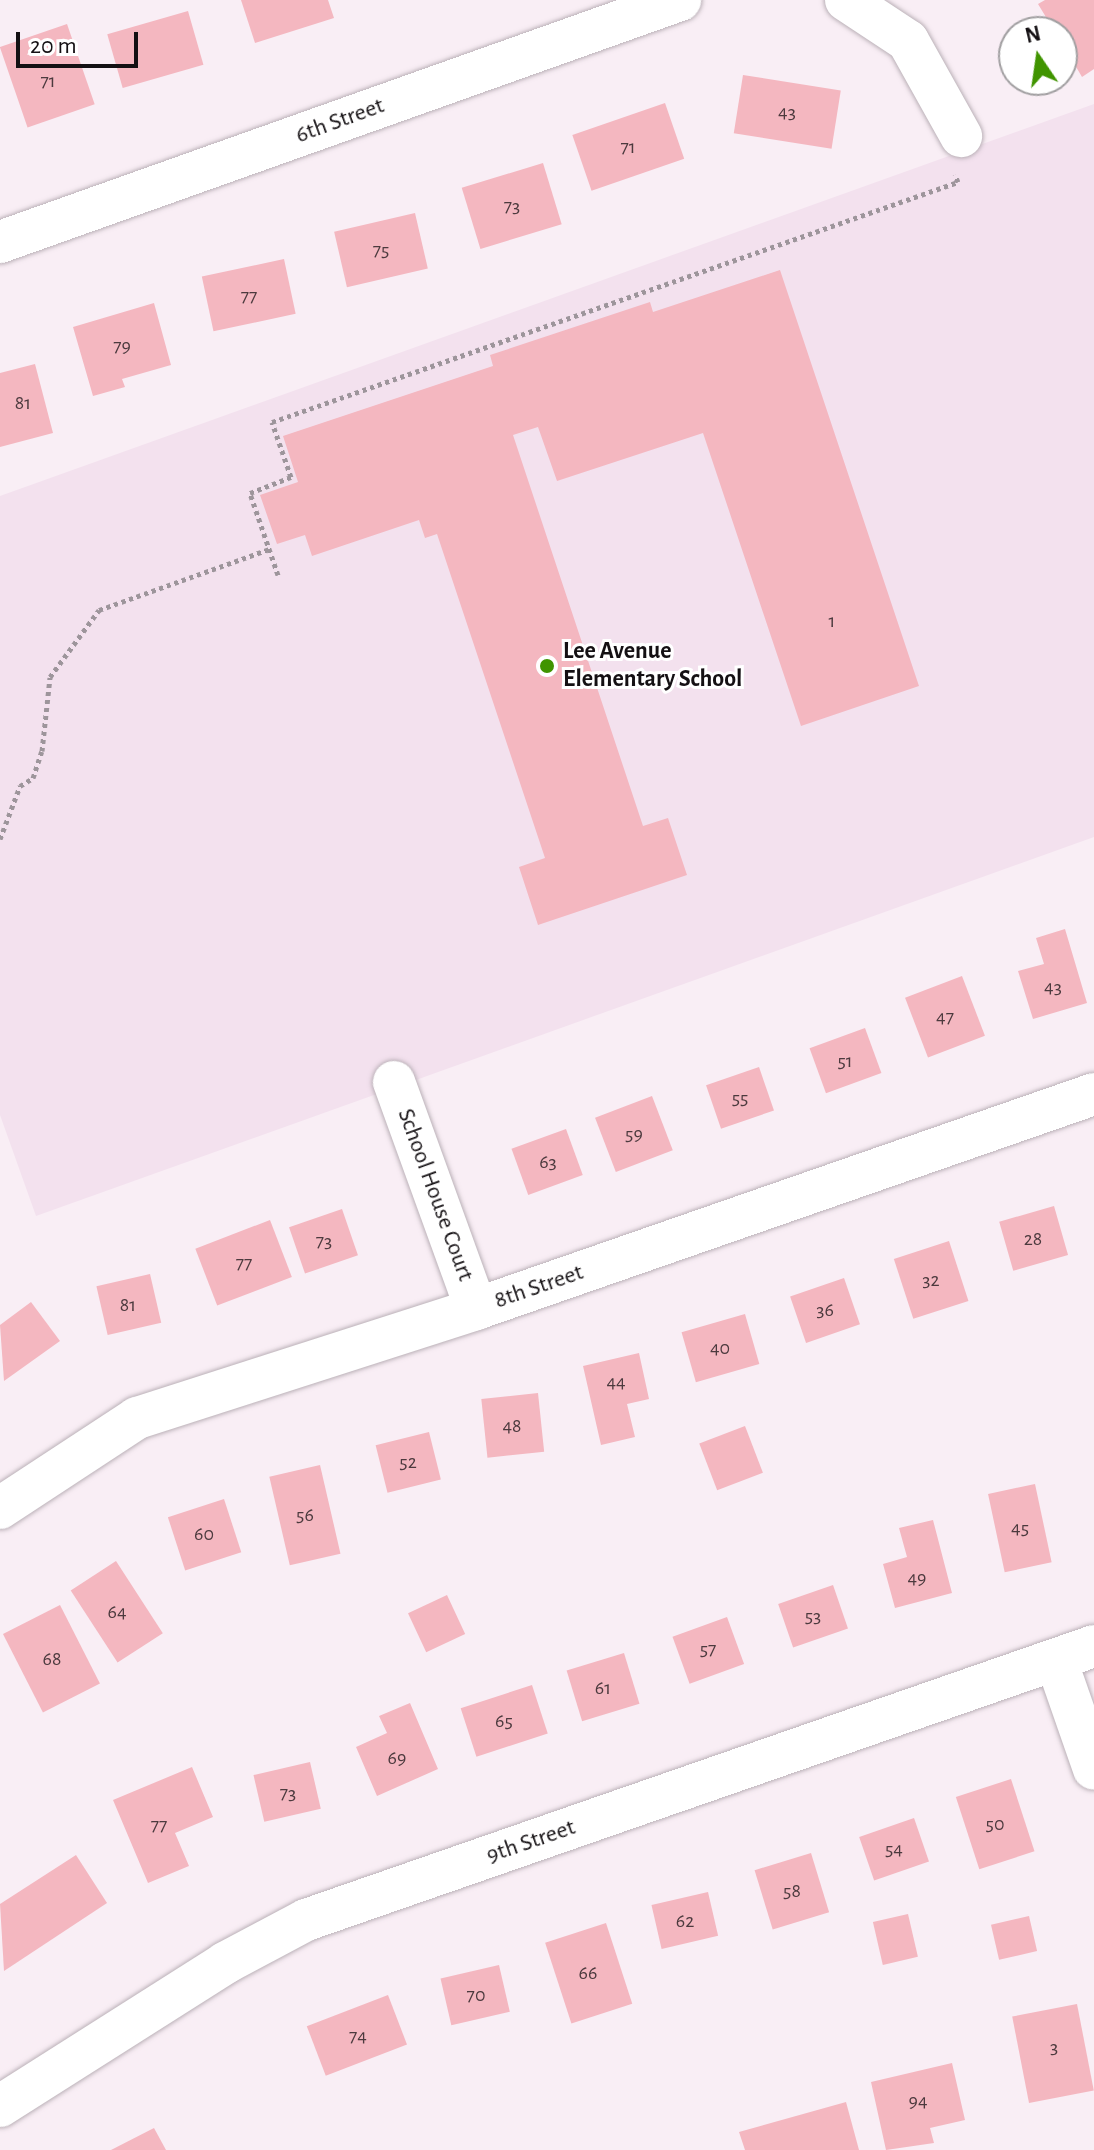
<!DOCTYPE html>
<style>
body{margin:0}
#map{position:relative;width:1094px;height:2150px;overflow:hidden;background:#f9eef5;font-family:"Alegreya Sans",sans-serif}
div>[style]{position:absolute}
[style*='--x']{left:calc(var(--x)*1px);top:calc(var(--y)*1px);width:calc(var(--w)*1px);rotate:calc(var(--a)*1deg)}
.built>*{inset:0;background:#f3e1ee}
.building>*{inset:0;background:#f4b7c0;transform-origin:0 0}
.path>*{height:5px;margin-top:-2.5px;transform-origin:0;background:repeating-linear-gradient(90deg,#9d959b 0 4px,transparent 0 8px)}
.roads{filter:drop-shadow(0 0 2px #bbb1b8) drop-shadow(0 0 2px #bbb1b8)}
.minor>*{height:42px;margin:-21px;padding:0 21px;transform-origin:21px;border-radius:21px;background:#fff}
.dots>*{width:22px;height:22px;translate:-50% -50%;box-sizing:border-box;border:4px solid #fff;border-radius:50%}
span{translate:-50% -50%;white-space:nowrap;text-align:center;line-height:1.15;-webkit-text-stroke:6px #fff;paint-order:stroke}
.number-label{font-size:20px;color:#4c3a3e}
.number-label span{-webkit-text-stroke-width:0}
.street-label{font-size:24px;color:#141013}
.poi-label{font-size:24px;color:#141013;font-weight:700}
.left{translate:0 -50%;text-align:left}
.north{position:absolute;left:998px;top:16px;width:80px;height:80px;box-sizing:border-box;background:#fff;border:2px solid #a19fa1;border-radius:50%;rotate:347deg;font-size:22px;font-weight:700;line-height:32px;text-align:center;color:#141013}
.north::after{content:'';display:block;margin:auto;width:28px;height:36px;background:#409400;clip-path:polygon(50% 0,100% 100%,50% 72%,0 100%)}
.scale{position:absolute;left:16px;top:32px;width:122px;height:36px;box-sizing:border-box;border:4px solid #141013;border-top:0;padding-left:10px;font-size:24px;line-height:28px;white-space:nowrap;color:#141013;-webkit-text-stroke:6px #fff;paint-order:stroke}
</style>
<div id="map">
<div class="built">
<i style="clip-path:polygon(1094px 104px,1094px 837px,36px 1216px,0 1115px,0 496px)"></i>
</div>
<div class="building">
<i style="clip-path:polygon(241px 0,328px 0,334px 18px,255px 43px)"></i>
<i style="clip-path:polygon(1045px 0,1094px 0,1094px 69px,1082px 77px,1062px 43px,1062px 32px,1055px 32px,1038px 4px)"></i>
<i style="left:188px;top:11px;width:56px;height:84px;rotate:74deg"></i>
<i style="left:67px;top:24px;width:85px;height:71px;rotate:71deg"></i>
<i style="left:743px;top:75px;width:99px;height:59px;rotate:9deg"></i>
<i style="left:665px;top:103px;width:59px;height:98px;rotate:71deg"></i>
<i style="left:543px;top:163px;width:64px;height:85px;rotate:73deg"></i>
<i style="left:415px;top:213px;width:57px;height:83px;rotate:77deg"></i>
<i style="left:284px;top:259px;width:56px;height:84px;rotate:78deg"></i>
<i style="clip-path:polygon(780px 270px,919px 686px,801px 726px,703px 433px,557px 481px,538px 427px,513px 435px,643px 826px,668px 818px,687px 875px,538px 925px,519px 867px,545px 858px,437px 534px,425px 538px,419px 520px,312px 556px,305px 535px,277px 544px,260px 495px,298px 482px,283px 436px,493px 366px,490px 355px,650px 302px,653px 312px)"></i>
<i style="clip-path:polygon(154px 303px,171px 365px,122px 379px,125px 387px,93px 396px,73px 327px)"></i>
<i style="clip-path:polygon(35px 364px,53px 433px,0 447px,0 373px)"></i>
<i style="clip-path:polygon(1065px 929px,1087px 1003px,1033px 1019px,1018px 971px,1044px 964px,1036px 938px)"></i>
<i style="left:962px;top:976px;width:64px;height:61px;rotate:69deg"></i>
<i style="left:865px;top:1028px;width:48px;height:59px;rotate:70deg"></i>
<i style="left:759px;top:1067px;width:46px;height:56px;rotate:71deg"></i>
<i style="left:652px;top:1096px;width:58px;height:61px;rotate:69deg"></i>
<i style="left:566px;top:1129px;width:49px;height:58px;rotate:70deg"></i>
<i style="left:1054px;top:1206px;width:51px;height:57px;rotate:74deg"></i>
<i style="left:342px;top:1209px;width:49px;height:56px;rotate:71deg"></i>
<i style="left:270px;top:1220px;width:61px;height:80px;rotate:69deg"></i>
<i style="left:949px;top:1241px;width:63px;height:58px;rotate:72deg"></i>
<i style="left:150px;top:1274px;width:50px;height:55px;rotate:77deg"></i>
<i style="left:844px;top:1278px;width:49px;height:57px;rotate:71deg"></i>
<i style="clip-path:polygon(31px 1302px,60px 1341px,4px 1381px,0 1325px)"></i>
<i style="left:745px;top:1314px;width:52px;height:66px;rotate:74deg"></i>
<i style="clip-path:polygon(639px 1353px,649px 1399px,627px 1404px,635px 1437px,601px 1445px,583px 1366px)"></i>
<i style="left:538px;top:1393px;width:59px;height:57px;rotate:84deg"></i>
<i style="left:745px;top:1426px;width:50px;height:49px;rotate:69deg"></i>
<i style="left:429px;top:1432px;width:49px;height:55px;rotate:76deg"></i>
<i style="left:320px;top:1465px;width:91px;height:52px;rotate:77deg"></i>
<i style="left:1035px;top:1484px;width:80px;height:48px;rotate:78deg"></i>
<i style="left:224px;top:1499px;width:56px;height:59px;rotate:72deg"></i>
<i style="clip-path:polygon(933px 1520px,952px 1593px,895px 1608px,883px 1564px,907px 1557px,899px 1528px)"></i>
<i style="left:116px;top:1561px;width:86px;height:54px;rotate:57deg"></i>
<i style="left:833px;top:1585px;width:46px;height:58px;rotate:71deg"></i>
<i style="left:447px;top:1595px;width:43px;height:43px;rotate:65deg"></i>
<i style="left:60px;top:1605px;width:88px;height:64px;rotate:63deg"></i>
<i style="left:727px;top:1617px;width:50px;height:58px;rotate:70deg"></i>
<i style="left:624px;top:1653px;width:53px;height:60px;rotate:73deg"></i>
<i style="left:532px;top:1685px;width:51px;height:75px;rotate:72deg"></i>
<i style="clip-path:polygon(410px 1703px,438px 1769px,377px 1796px,356px 1747px,387px 1733px,379px 1716px)"></i>
<i style="left:310px;top:1762px;width:48px;height:58px;rotate:77deg"></i>
<i style="clip-path:polygon(192px 1767px,213px 1817px,175px 1833px,189px 1866px,148px 1883px,113px 1800px)"></i>
<i style="left:1011px;top:1779px;width:76px;height:58px;rotate:72deg"></i>
<i style="left:914px;top:1818px;width:46px;height:58px;rotate:71deg"></i>
<i style="left:811px;top:1853px;width:62px;height:59px;rotate:73deg"></i>
<i style="clip-path:polygon(76px 1855px,107px 1903px,4px 1971px,0 1904px)"></i>
<i style="left:708px;top:1892px;width:45px;height:58px;rotate:77deg"></i>
<i style="left:908px;top:1914px;width:44px;height:36px;rotate:77deg"></i>
<i style="left:1029px;top:1916px;width:36px;height:39px;rotate:77deg"></i>
<i style="left:606px;top:1923px;width:85px;height:64px;rotate:72deg"></i>
<i style="left:499px;top:1965px;width:48px;height:60px;rotate:77deg"></i>
<i style="left:388px;top:1995px;width:53px;height:87px;rotate:69deg"></i>
<i style="left:1077px;top:2004px;width:88px;height:66px;rotate:79deg"></i>
<i style="clip-path:polygon(952px 2063px,965px 2120px,930px 2128px,934px 2143px,886px 2150px,871px 2082px)"></i>
<i style="clip-path:polygon(846px 2102px,859px 2150px,745px 2150px,739px 2132px)"></i>
<i style="clip-path:polygon(154px 2128px,166px 2150px,111px 2150px)"></i>
</div>
<div class="path">
<i style="--x:278;--y:575;--w:87;--a:-108.9"></i>
<i style="--x:250;--y:493;--w:44;--a:-21.3"></i>
<i style="--x:291;--y:477;--w:58;--a:-109.1"></i>
<i style="--x:272;--y:422;--w:727;--a:-19.28"></i>
<i style="--x:958;--y:182;--w:8;--a:-113"></i>
<i style="--x:0;--y:839;--w:57;--a:-69.3"></i>
<i style="--x:20;--y:786;--w:15;--a:-32"></i>
<i style="--x:33;--y:778;--w:28;--a:-72"></i>
<i style="--x:42;--y:751;--w:74;--a:-83.8"></i>
<i style="--x:50;--y:677;--w:83;--a:-53.8"></i>
<i style="--x:99;--y:610;--w:181;--a:-19.7"></i>
</div>
<div class="roads">
<div class="minor">
<i style="--x:846;--y:0;--w:74;--a:33.5"></i>
<i style="--x:908;--y:41;--w:109;--a:60.8"></i>
<i style="--x:0;--y:242;--w:722;--a:-19.59"></i>
<i style="--x:394;--y:1082;--w:241;--a:70.1"></i>
<i style="--x:0;--y:1508;--w:164;--a:-33.3"></i>
<i style="--x:137;--y:1418;--w:356;--a:-17.8"></i>
<i style="--x:476;--y:1309;--w:654;--a:-19.18"></i>
<i style="--x:1056;--y:1660;--w:115;--a:70.8"></i>
<i style="--x:0;--y:2106;--w:267;--a:-32.4"></i>
<i style="--x:225;--y:1963;--w:92;--a:-28"></i>
<i style="--x:306;--y:1920;--w:834;--a:-19.17"></i>
</div>
</div>
<div class="dots">
<i style="left:547px;top:666px;background:#409400"></i>
</div>
<div class="number-label">
<span style="left:48px;top:81px">71</span>
<span style="left:787px;top:112px">43</span>
<span style="left:628px;top:147px">71</span>
<span style="left:512px;top:206px">73</span>
<span style="left:381px;top:250px">75</span>
<span style="left:249px;top:296px">77</span>
<span style="left:122px;top:346px">79</span>
<span style="left:23px;top:403px">81</span>
<span style="left:832px;top:621px">1</span>
<span style="left:1053px;top:987px">43</span>
<span style="left:945px;top:1017px">47</span>
<span style="left:845px;top:1061px">51</span>
<span style="left:740px;top:1098px">55</span>
<span style="left:634px;top:1134px">59</span>
<span style="left:548px;top:1162px">63</span>
<span style="left:1033px;top:1239px">28</span>
<span style="left:324px;top:1241px">73</span>
<span style="left:244px;top:1263px">77</span>
<span style="left:931px;top:1280px">32</span>
<span style="left:128px;top:1305px">81</span>
<span style="left:825px;top:1310px">36</span>
<span style="left:720px;top:1348px">40</span>
<span style="left:616px;top:1382px">44</span>
<span style="left:512px;top:1426px">48</span>
<span style="left:408px;top:1462px">52</span>
<span style="left:305px;top:1515px">56</span>
<span style="left:1020px;top:1528px">45</span>
<span style="left:204px;top:1534px">60</span>
<span style="left:917px;top:1578px">49</span>
<span style="left:117px;top:1612px">64</span>
<span style="left:813px;top:1616px">53</span>
<span style="left:708px;top:1649px">57</span>
<span style="left:52px;top:1659px">68</span>
<span style="left:603px;top:1688px">61</span>
<span style="left:504px;top:1721px">65</span>
<span style="left:397px;top:1758px">69</span>
<span style="left:288px;top:1793px">73</span>
<span style="left:995px;top:1824px">50</span>
<span style="left:159px;top:1825px">77</span>
<span style="left:894px;top:1849px">54</span>
<span style="left:792px;top:1891px">58</span>
<span style="left:685px;top:1921px">62</span>
<span style="left:588px;top:1973px">66</span>
<span style="left:476px;top:1995px">70</span>
<span style="left:358px;top:2036px">74</span>
<span style="left:1054px;top:2047px">3</span>
<span style="left:918px;top:2101px">94</span>
</div>
<div class="street-label">
<span style="left:340px;top:121px;rotate:-20deg">6th Street</span>
<span style="left:435px;top:1195px;rotate:70deg">School House Court</span>
<span style="left:539px;top:1287px;rotate:-19deg">8th Street</span>
<span style="left:531px;top:1842px;rotate:-19deg">9th Street</span>
</div>
<div class="poi-label">
<span class="left" style="left:563px;top:666px">Lee Avenue<br>Elementary School</span>
</div>
<div class="north">N</div>
<div class="scale">20 m</div>
</div>
